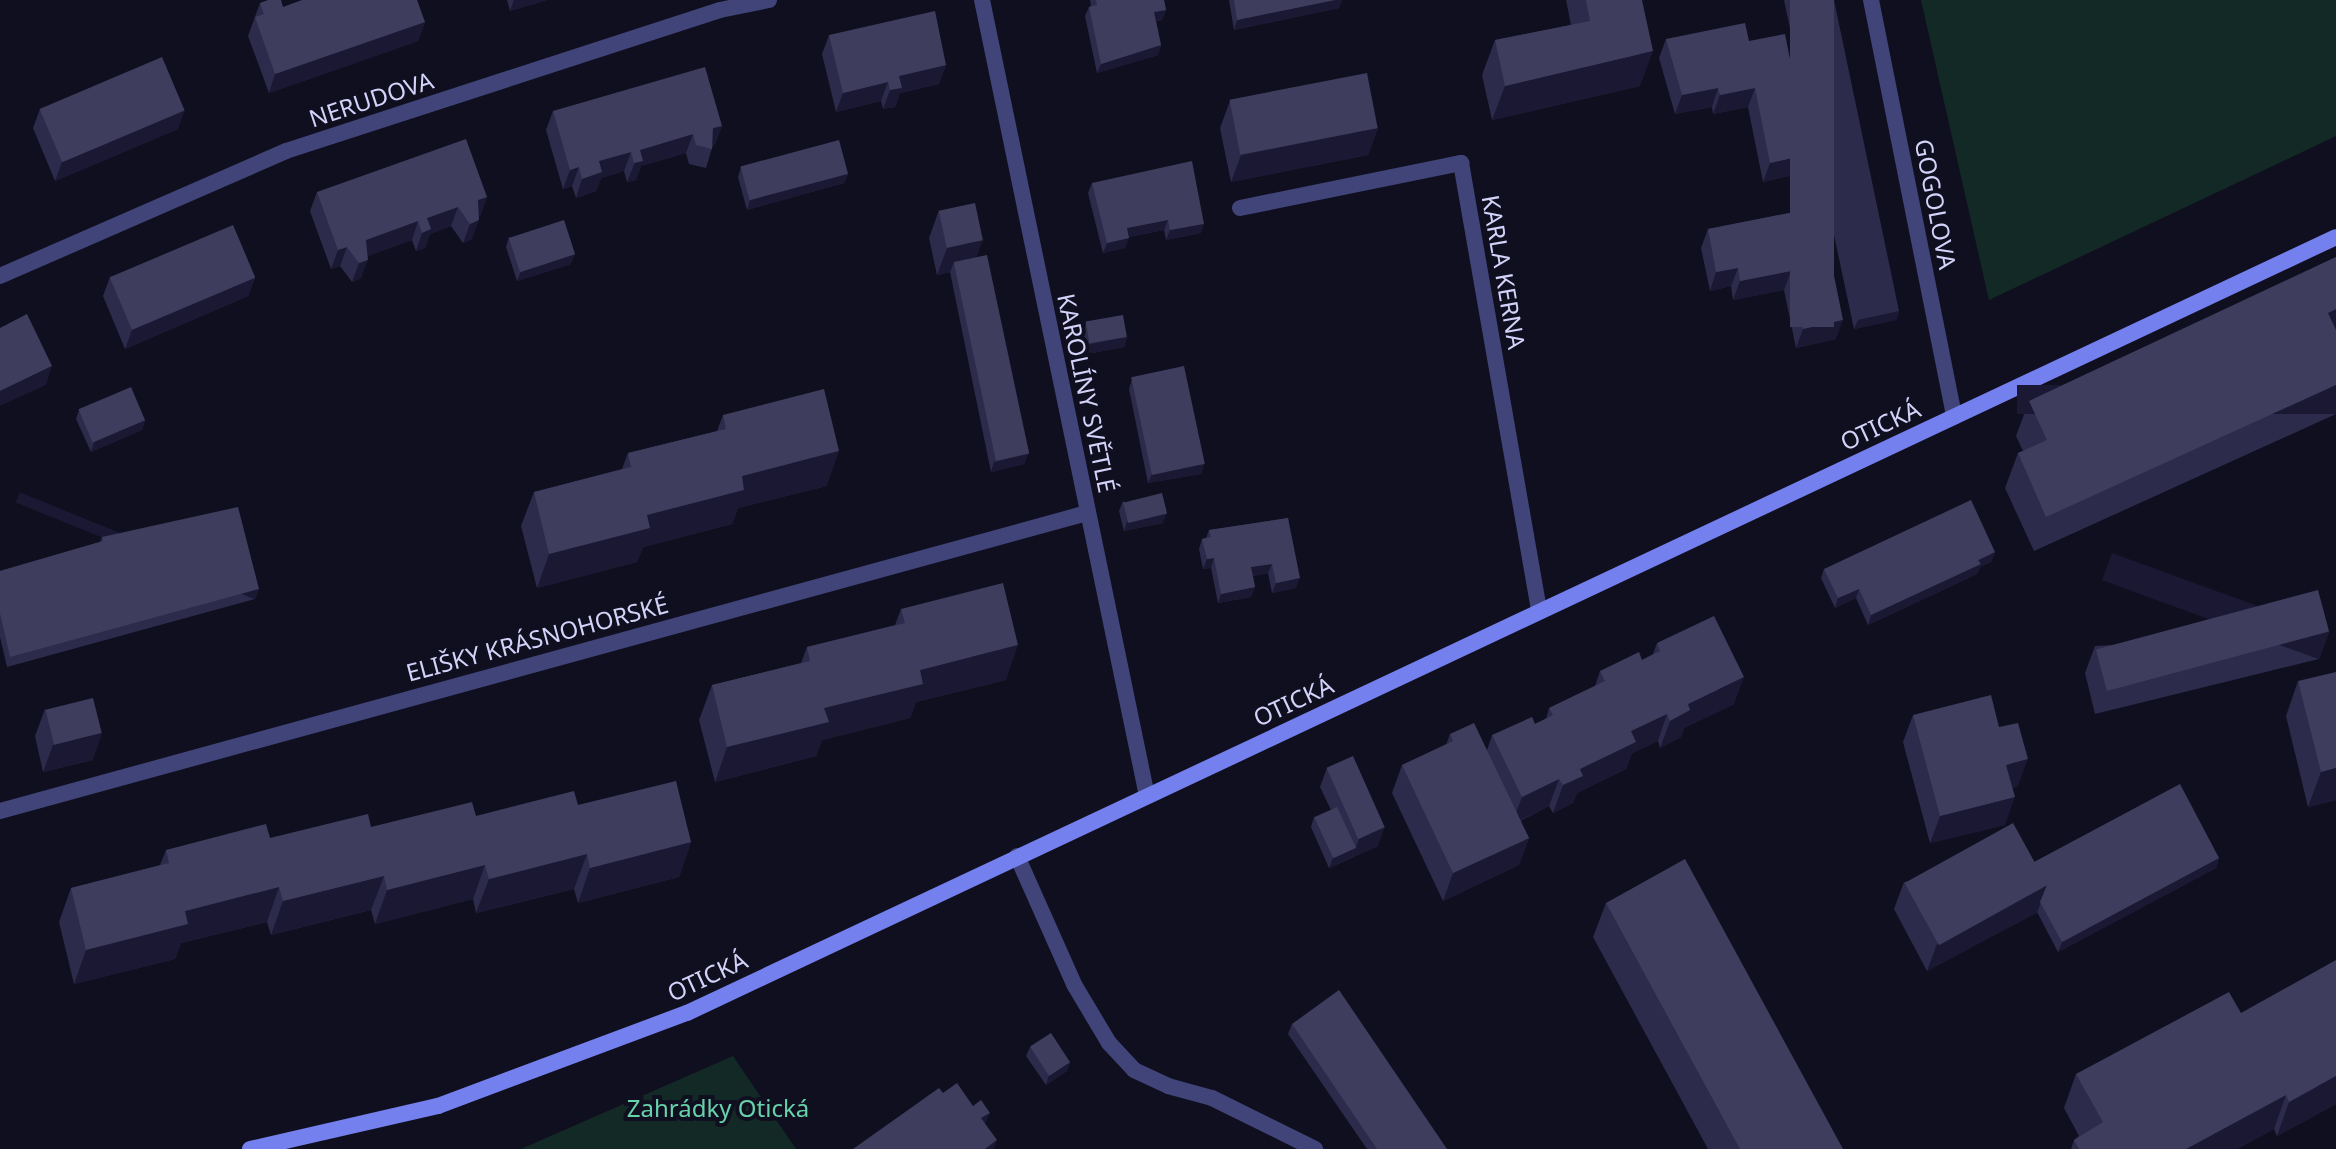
<!DOCTYPE html>
<meta charset="utf-8">
<style>
body{margin:0}
#map{position:relative;width:2336px;height:1149px;overflow:hidden;background:#100f1f;font-family:"Noto Sans",sans-serif}
div>[style]{position:absolute}
[style*='--x']{left:calc(var(--x)*1px);top:calc(var(--y)*1px);width:calc(var(--w)*1px);rotate:calc(var(--a)*1deg)}
.green>*{inset:0;background:#132925}
.lane>*{height:16px;margin:-8px;padding:0 8px;transform-origin:8px;border-radius:8px;background:#404479}
.street>*{height:16px;margin:-8px;padding:0 8px;transform-origin:8px;border-radius:8px;background:#404479}
.secondary>*{height:16px;margin:-8px;padding:0 8px;transform-origin:8px;border-radius:8px;background:#7580ef}
.wall>*{inset:0;background:#2d2b4b}
.shaded-wall>*{inset:0;background:#1a1832;transform-origin:0 0}
.building>*{inset:0;background:#3e3d5e;transform-origin:0 0}
span{translate:-50% -50%;white-space:nowrap;text-align:center;line-height:1.15;-webkit-text-stroke:8px #100f1f;paint-order:stroke}
.street-label{font-size:24px;color:#d3d3fa}
.park-label{font-size:24px;color:#67d1aa}
</style>
<div id="map">
<div class="green">
<i style="clip-path:polygon(1921px 0,2336px 0,2336px 136px,1989px 300px)"></i>
<i style="clip-path:polygon(733px 1056px,796px 1149px,521px 1149px)"></i>
</div>
<div class="lane">
<i style="--x:1017;--y:856;--w:142;--a:66"></i>
<i style="--x:1075;--y:986;--w:66;--a:59.2"></i>
<i style="--x:1109;--y:1043;--w:37;--a:47"></i>
<i style="--x:1134;--y:1070;--w:38;--a:25"></i>
<i style="--x:1168;--y:1086;--w:46;--a:15.3"></i>
<i style="--x:1212;--y:1098;--w:115;--a:26.3"></i>
</div>
<div class="street">
<i style="--x:982;--y:0;--w:813;--a:78.29"></i>
<i style="--x:1871;--y:0;--w:425;--a:78.7"></i>
<i style="--x:1240;--y:208;--w:226;--a:-11.5"></i>
<i style="--x:1461;--y:163;--w:455;--a:80.1"></i>
<i style="--x:0;--y:276;--w:312;--a:-23.6"></i>
<i style="--x:286;--y:151;--w:456;--a:-18"></i>
<i style="--x:720;--y:10;--w:50;--a:-11.5"></i>
<i style="--x:0;--y:811;--w:1127;--a:-15.33"></i>
</div>
<div class="secondary">
<i style="--x:250;--y:1149;--w:193;--a:-12.9"></i>
<i style="--x:438;--y:1106;--w:266;--a:-20.5"></i>
<i style="--x:687;--y:1013;--w:1822;--a:-25.2"></i>
</div>
<div class="wall">
<i style="clip-path:polygon(507px 0,547px 0,510px 11px)"></i>
<i style="clip-path:polygon(1090px 0,1164px 0,1166px 10px,1162px 20px,1156px 21px,1161px 45px,1158px 55px,1097px 73px,1085px 16px,1089px 7px,1091px 6px)"></i>
<i style="clip-path:polygon(1229px 0,1342px 0,1339px 8px,1234px 30px)"></i>
<i style="clip-path:polygon(1566px 0,1642px 0,1640px 86px,1492px 120px,1482px 75px,1495px 40px,1571px 25px)"></i>
<i style="clip-path:polygon(1784px 0,1834px 0,1899px 311px,1896px 320px,1854px 329px)"></i>
<i style="clip-path:polygon(260px 3px,283px 7px,425px 22px,418px 41px,269px 93px,248px 36px)"></i>
<i style="clip-path:polygon(829px 35px,946px 65px,939px 84px,900px 93px,895px 107px,883px 109px,881px 101px,836px 112px,822px 54px)"></i>
<i style="clip-path:polygon(1666px 39px,1749px 41px,1802px 173px,1763px 182px,1748px 107px,1713px 114px,1712px 107px,1675px 114px,1659px 58px)"></i>
<i style="clip-path:polygon(1230px 101px,1378px 128px,1368px 155px,1231px 182px,1220px 128px)"></i>
<i style="clip-path:polygon(40px 109px,178px 129px,55px 181px,33px 128px)"></i>
<i style="clip-path:polygon(553px 111px,722px 126px,715px 144px,713px 145px,706px 168px,689px 164px,686px 153px,641px 166px,636px 180px,627px 182px,624px 171px,601px 178px,596px 191px,576px 198px,572px 186px,563px 189px,546px 130px)"></i>
<i style="clip-path:polygon(741px 167px,848px 174px,844px 183px,747px 210px,738px 177px)"></i>
<i style="clip-path:polygon(1092px 183px,1201px 233px,1166px 240px,1164px 230px,1129px 237px,1125px 248px,1103px 253px,1088px 193px)"></i>
<i style="clip-path:polygon(317px 192px,487px 197px,480px 216px,479px 216px,472px 239px,463px 243px,451px 226px,430px 234px,425px 248px,416px 251px,412px 240px,367px 256px,361px 278px,352px 282px,340px 266px,331px 269px,310px 211px)"></i>
<i style="clip-path:polygon(1820px 207px,1836px 339px,1796px 348px,1784px 290px,1733px 300px,1731px 286px,1710px 291px,1701px 248px,1708px 229px)"></i>
<i style="clip-path:polygon(939px 210px,976px 258px,1028px 454px,1024px 464px,991px 472px,950px 272px,937px 275px,929px 238px)"></i>
<i style="clip-path:polygon(509px 237px,571px 264px,517px 281px,506px 247px)"></i>
<i style="clip-path:polygon(2336px 257px,2336px 414px,2034px 551px,2005px 488px,2018px 453px,2023px 451px,2016px 436px,2029px 401px)"></i>
<i style="clip-path:polygon(110px 277px,255px 278px,248px 296px,125px 349px,103px 296px)"></i>
<i style="clip-path:polygon(1086px 324px,1127px 337px,1124px 347px,1087px 354px,1083px 334px)"></i>
<i style="clip-path:polygon(1132px 379px,1204px 464px,1201px 474px,1148px 483px,1129px 389px)"></i>
<i style="clip-path:polygon(79px 410px,145px 420px,142px 430px,91px 452px,76px 419px)"></i>
<i style="clip-path:polygon(723px 415px,827px 486px,738px 508px,732px 524px,643px 547px,637px 562px,537px 588px,521px 526px,534px 492px,622px 469px,628px 453px,717px 431px)"></i>
<i style="clip-path:polygon(1123px 501px,1163px 523px,1124px 531px,1119px 511px)"></i>
<i style="clip-path:polygon(1288px 518px,1296px 588px,1272px 593px,1268px 573px,1253px 576px,1255px 587px,1251px 597px,1218px 603px,1211px 568px,1203px 569px,1199px 549px,1202px 539px,1206px 538px,1209px 530px)"></i>
<i style="clip-path:polygon(102px 537px,259px 589px,255px 599px,7px 667px,0 637px,0 571px,100px 542px)"></i>
<i style="clip-path:polygon(1995px 552px,1991px 562px,1980px 567px,1977px 574px,1868px 625px,1856px 598px,1835px 608px,1821px 578px,1824px 569px)"></i>
<i style="clip-path:polygon(901px 609px,1006px 680px,916px 702px,910px 718px,822px 740px,816px 756px,715px 782px,699px 720px,712px 685px,801px 663px,807px 647px,895px 625px)"></i>
<i style="clip-path:polygon(2329px 632px,2319px 659px,2095px 714px,2085px 673px,2095px 646px)"></i>
<i style="clip-path:polygon(1657px 643px,1734px 704px,1684px 728px,1681px 737px,1660px 748px,1658px 741px,1632px 753px,1626px 769px,1577px 793px,1573px 803px,1553px 813px,1549px 806px,1520px 821px,1529px 838px,1519px 865px,1443px 901px,1392px 793px,1402px 765px,1446px 745px,1450px 734px,1487px 750px,1492px 735px,1535px 724px,1546px 719px,1549px 708px,1595px 686px,1600px 671px,1642px 660px,1653px 654px)"></i>
<i style="clip-path:polygon(2298px 681px,2336px 800px,2308px 807px,2286px 716px)"></i>
<i style="clip-path:polygon(45px 709px,93px 760px,43px 772px,35px 736px)"></i>
<i style="clip-path:polygon(1913px 715px,1999px 727px,2018px 786px,2012px 788px,2005px 825px,1930px 843px,1903px 742px)"></i>
<i style="clip-path:polygon(1327px 768px,1378px 846px,1329px 868px,1311px 827px,1314px 817px,1331px 810px,1320px 787px)"></i>
<i style="clip-path:polygon(578px 805px,691px 842px,679px 877px,578px 903px,574px 889px,476px 913px,473px 899px,375px 924px,371px 910px,271px 935px,267px 922px,181px 943px,175px 959px,74px 984px,59px 922px,71px 888px,160px 865px,166px 850px)"></i>
<i style="clip-path:polygon(2219px 858px,2216px 868px,2058px 952px,2037px 912px,1927px 971px,1894px 909px,1904px 882px,2034px 862px)"></i>
<i style="clip-path:polygon(1606px 903px,1843px 1149px,1708px 1149px,1593px 937px)"></i>
<i style="clip-path:polygon(2241px 1013px,2336px 1104px,2277px 1136px,2274px 1129px,2237px 1149px,2071px 1149px,2074px 1140px,2079px 1136px,2064px 1108px,2076px 1074px)"></i>
<i style="clip-path:polygon(1292px 1024px,1447px 1149px,1367px 1149px,1288px 1034px)"></i>
<i style="clip-path:polygon(1030px 1047px,1070px 1062px,1067px 1071px,1046px 1085px,1026px 1056px)"></i>
</div>
<div class="shaded-wall">
<i style="clip-path:polygon(514px 0,547px 0,510px 11px)"></i>
<i style="clip-path:polygon(1335px 0,1342px 0,1339px 8px,1234px 30px,1237px 20px)"></i>
<i style="clip-path:polygon(1166px 10px,1162px 20px,1150px 22px,1154px 12px)"></i>
<i style="clip-path:polygon(425px 22px,418px 41px,269px 93px,275px 74px)"></i>
<i style="clip-path:polygon(1161px 45px,1158px 55px,1097px 73px,1101px 64px)"></i>
<i style="clip-path:polygon(1653px 51px,1640px 86px,1492px 120px,1505px 86px)"></i>
<i style="clip-path:polygon(946px 65px,939px 84px,900px 93px,895px 107px,883px 109px,890px 90px,899px 76px)"></i>
<i style="clip-path:polygon(888px 82px,881px 101px,836px 112px,843px 93px)"></i>
<i style="clip-path:polygon(1718px 88px,1712px 107px,1675px 114px,1682px 95px)"></i>
<i style="clip-path:polygon(1755px 88px,1748px 107px,1713px 114px,1720px 95px)"></i>
<i style="clip-path:polygon(185px 110px,178px 129px,55px 181px,62px 162px)"></i>
<i style="clip-path:polygon(722px 126px,715px 144px,706px 147px,713px 128px)"></i>
<i style="clip-path:polygon(1378px 128px,1368px 155px,1231px 182px,1241px 155px)"></i>
<i style="clip-path:polygon(693px 134px,686px 153px,641px 166px,636px 180px,627px 182px,640px 150px)"></i>
<i style="clip-path:polygon(631px 152px,624px 171px,601px 178px,596px 191px,576px 198px,582px 179px,599px 161px)"></i>
<i style="clip-path:polygon(1809px 154px,1802px 173px,1763px 182px,1770px 163px)"></i>
<i style="clip-path:polygon(579px 167px,572px 186px,563px 189px,570px 170px)"></i>
<i style="clip-path:polygon(848px 174px,844px 183px,747px 210px,750px 200px)"></i>
<i style="clip-path:polygon(487px 197px,480px 216px,471px 219px,478px 200px)"></i>
<i style="clip-path:polygon(458px 207px,451px 226px,430px 234px,425px 248px,416px 251px,427px 218px)"></i>
<i style="clip-path:polygon(479px 220px,472px 239px,463px 243px,470px 224px)"></i>
<i style="clip-path:polygon(1168px 220px,1164px 230px,1123px 238px,1127px 228px)"></i>
<i style="clip-path:polygon(418px 221px,412px 240px,360px 259px,366px 240px)"></i>
<i style="clip-path:polygon(1204px 224px,1201px 233px,1166px 240px,1170px 230px)"></i>
<i style="clip-path:polygon(1129px 238px,1125px 248px,1103px 253px,1107px 243px)"></i>
<i style="clip-path:polygon(983px 240px,973px 267px,954px 262px,950px 272px,937px 275px,947px 248px)"></i>
<i style="clip-path:polygon(347px 247px,340px 266px,331px 269px,338px 250px)"></i>
<i style="clip-path:polygon(575px 254px,571px 264px,517px 281px,521px 271px)"></i>
<i style="clip-path:polygon(368px 260px,361px 278px,352px 282px,359px 263px)"></i>
<i style="clip-path:polygon(1738px 268px,1731px 286px,1710px 291px,1716px 272px)"></i>
<i style="clip-path:polygon(1791px 271px,1784px 290px,1733px 300px,1740px 281px)"></i>
<i style="clip-path:polygon(255px 278px,248px 296px,125px 349px,132px 330px)"></i>
<i style="clip-path:polygon(2336px 309px,2336px 338px,2328px 313px)"></i>
<i style="clip-path:polygon(1899px 311px,1896px 320px,1854px 329px,1858px 320px)"></i>
<i style="clip-path:polygon(1843px 320px,1836px 339px,1796px 348px,1803px 329px)"></i>
<i style="clip-path:polygon(1127px 337px,1124px 347px,1087px 354px,1090px 344px)"></i>
<i style="clip-path:polygon(52px 366px,46px 385px,0 406px,0 391px)"></i>
<i style="left:2336px;top:385px;width:29px;height:319px;rotate:90deg"></i>
<i style="clip-path:polygon(145px 420px,142px 430px,91px 452px,94px 442px)"></i>
<i style="clip-path:polygon(839px 451px,827px 486px,738px 508px,732px 524px,643px 547px,637px 562px,537px 588px,549px 554px,742px 476px)"></i>
<i style="clip-path:polygon(1028px 454px,1024px 464px,991px 472px,994px 462px)"></i>
<i style="clip-path:polygon(1204px 464px,1201px 474px,1148px 483px,1152px 474px)"></i>
<i style="clip-path:polygon(1167px 513px,1163px 523px,1124px 531px,1127px 522px)"></i>
<i style="clip-path:polygon(1995px 552px,1991px 562px,1980px 567px,1977px 574px,1868px 625px,1871px 615px)"></i>
<i style="clip-path:polygon(1214px 558px,1211px 568px,1203px 569px,1207px 559px)"></i>
<i style="clip-path:polygon(1272px 564px,1268px 573px,1247px 577px,1251px 567px)"></i>
<i style="clip-path:polygon(1300px 578px,1296px 588px,1272px 593px,1276px 583px)"></i>
<i style="clip-path:polygon(1255px 587px,1251px 597px,1218px 603px,1221px 594px)"></i>
<i style="left:259px;top:589px;width:11px;height:258px;rotate:112deg"></i>
<i style="clip-path:polygon(1859px 589px,1856px 598px,1835px 608px,1838px 598px)"></i>
<i style="left:2329px;top:632px;width:29px;height:231px;rotate:110deg"></i>
<i style="clip-path:polygon(1018px 645px,1006px 680px,916px 702px,910px 718px,822px 740px,816px 756px,715px 782px,727px 747px,920px 670px)"></i>
<i style="clip-path:polygon(1744px 677px,1734px 704px,1684px 728px,1681px 737px,1660px 748px,1670px 721px,1688px 704px)"></i>
<i style="clip-path:polygon(1667px 714px,1658px 741px,1632px 753px,1626px 769px,1577px 793px,1573px 803px,1553px 813px,1563px 785px,1580px 769px,1631px 731px)"></i>
<i style="clip-path:polygon(102px 733px,93px 760px,43px 772px,53px 745px)"></i>
<i style="clip-path:polygon(2028px 759px,2018px 786px,1996px 792px,2006px 765px)"></i>
<i style="clip-path:polygon(2336px 768px,2336px 800px,2308px 807px,2321px 772px)"></i>
<i style="clip-path:polygon(1559px 779px,1549px 806px,1512px 824px,1522px 797px)"></i>
<i style="clip-path:polygon(2015px 797px,2005px 825px,1930px 843px,1940px 816px)"></i>
<i style="clip-path:polygon(1385px 827px,1378px 846px,1352px 858px,1359px 839px)"></i>
<i style="clip-path:polygon(1529px 838px,1519px 865px,1443px 901px,1453px 873px)"></i>
<i style="clip-path:polygon(691px 842px,679px 877px,578px 903px,590px 868px)"></i>
<i style="clip-path:polygon(1356px 848px,1352px 857px,1329px 868px,1333px 858px)"></i>
<i style="clip-path:polygon(587px 854px,574px 889px,476px 913px,489px 879px)"></i>
<i style="clip-path:polygon(2219px 858px,2216px 868px,2058px 952px,2062px 942px)"></i>
<i style="clip-path:polygon(485px 865px,473px 899px,375px 924px,387px 890px)"></i>
<i style="clip-path:polygon(384px 876px,371px 910px,271px 935px,283px 901px)"></i>
<i style="clip-path:polygon(2047px 885px,2037px 913px,1927px 971px,1937px 944px)"></i>
<i style="clip-path:polygon(279px 887px,267px 922px,181px 943px,175px 959px,74px 984px,86px 950px,185px 911px)"></i>
<i style="clip-path:polygon(1070px 1062px,1067px 1071px,1046px 1085px,1049px 1075px)"></i>
<i style="clip-path:polygon(2336px 1076px,2336px 1104px,2277px 1136px,2289px 1102px)"></i>
<i style="clip-path:polygon(2286px 1095px,2274px 1129px,2237px 1149px,2186px 1149px)"></i>
<i style="clip-path:polygon(990px 1113px,986px 1122px,978px 1128px,981px 1118px)"></i>
<i style="clip-path:polygon(997px 1140px,994px 1149px,985px 1149px)"></i>
</div>
<div class="building">
<i style="clip-path:polygon(268px 0,281px 0,283px 7px,302px 0,417px 0,425px 22px,275px 74px,255px 17px,264px 14px,260px 3px)"></i>
<i style="clip-path:polygon(1096px 0,1164px 0,1166px 10px,1154px 12px,1161px 45px,1101px 64px,1089px 7px,1097px 5px)"></i>
<i style="clip-path:polygon(1234px 0,1335px 0,1237px 20px)"></i>
<i style="clip-path:polygon(1586px 0,1642px 0,1653px 51px,1505px 86px,1495px 40px,1590px 21px)"></i>
<i style="left:1790px;top:0;width:44px;height:327px"></i>
<i style="clip-path:polygon(935px 11px,946px 65px,899px 76px,902px 88px,890px 90px,888px 82px,843px 93px,829px 35px)"></i>
<i style="clip-path:polygon(1745px 23px,1749px 41px,1785px 34px,1809px 154px,1770px 163px,1755px 88px,1720px 95px,1718px 88px,1682px 95px,1666px 39px)"></i>
<i style="left:162px;top:57px;width:58px;height:133px;rotate:67deg"></i>
<i style="clip-path:polygon(705px 67px,722px 126px,713px 128px,712px 149px,696px 145px,693px 134px,640px 150px,643px 161px,634px 163px,631px 152px,599px 161px,602px 172px,582px 179px,579px 167px,570px 170px,553px 111px)"></i>
<i style="left:1367px;top:73px;width:56px;height:140px;rotate:79deg"></i>
<i style="clip-path:polygon(466px 139px,487px 197px,478px 200px,479px 220px,470px 224px,458px 207px,427px 218px,431px 229px,422px 233px,418px 221px,366px 240px,368px 260px,359px 263px,347px 247px,338px 250px,317px 192px)"></i>
<i style="left:839px;top:140px;width:35px;height:102px;rotate:75deg"></i>
<i style="clip-path:polygon(1192px 161px,1204px 224px,1170px 230px,1168px 220px,1127px 228px,1129px 238px,1107px 243px,1092px 183px)"></i>
<i style="left:975px;top:203px;width:38px;height:37px;rotate:78deg"></i>
<i style="clip-path:polygon(1820px 207px,1843px 320px,1803px 329px,1791px 271px,1740px 281px,1738px 268px,1716px 272px,1708px 229px)"></i>
<i style="left:564px;top:220px;width:36px;height:58px;rotate:72deg"></i>
<i style="left:233px;top:225px;width:57px;height:134px;rotate:67deg"></i>
<i style="left:987px;top:255px;width:203px;height:34px;rotate:78deg"></i>
<i style="clip-path:polygon(2336px 257px,2336px 309px,2328px 313px,2336px 330px,2336px 385px,2046px 517px,2018px 453px,2047px 440px,2029px 401px)"></i>
<i style="clip-path:polygon(27px 314px,52px 366px,0 391px,0 328px)"></i>
<i style="left:1123px;top:315px;width:22px;height:38px;rotate:80deg"></i>
<i style="left:1184px;top:366px;width:100px;height:54px;rotate:78deg"></i>
<i style="left:131px;top:387px;width:36px;height:57px;rotate:67deg"></i>
<i style="clip-path:polygon(824px 389px,839px 451px,742px 476px,744px 490px,647px 515px,650px 528px,549px 554px,534px 492px,631px 467px,628px 453px,726px 429px,723px 415px)"></i>
<i style="left:1162px;top:493px;width:21px;height:40px;rotate:76deg"></i>
<i style="clip-path:polygon(1971px 500px,1995px 552px,1978px 560px,1981px 564px,1871px 615px,1859px 589px,1838px 598px,1824px 569px)"></i>
<i style="clip-path:polygon(238px 507px,259px 589px,10px 657px,0 613px,0 571px,103px 541px,102px 537px)"></i>
<i style="clip-path:polygon(1288px 518px,1300px 578px,1276px 583px,1272px 564px,1251px 567px,1255px 587px,1221px 594px,1214px 558px,1207px 559px,1202px 539px,1211px 537px,1209px 530px)"></i>
<i style="clip-path:polygon(1003px 583px,1018px 645px,920px 670px,923px 684px,824px 708px,829px 722px,727px 747px,712px 685px,810px 661px,807px 647px,905px 623px,901px 609px)"></i>
<i style="left:2318px;top:590px;width:43px;height:230px;rotate:75deg"></i>
<i style="clip-path:polygon(1714px 616px,1744px 677px,1688px 704px,1690px 710px,1670px 721px,1667px 714px,1631px 731px,1636px 742px,1580px 769px,1583px 776px,1563px 785px,1559px 779px,1522px 797px,1492px 735px,1532px 717px,1535px 724px,1553px 715px,1549px 708px,1605px 681px,1600px 671px,1639px 652px,1642px 660px,1660px 651px,1657px 643px)"></i>
<i style="clip-path:polygon(2336px 672px,2336px 768px,2321px 772px,2298px 681px)"></i>
<i style="clip-path:polygon(1991px 695px,1999px 727px,2018px 723px,2028px 759px,2006px 765px,2015px 797px,1940px 816px,1913px 715px)"></i>
<i style="left:93px;top:698px;width:36px;height:49px;rotate:76deg"></i>
<i style="clip-path:polygon(1474px 723px,1529px 838px,1453px 873px,1402px 765px,1453px 741px,1450px 734px)"></i>
<i style="left:1353px;top:756px;width:78px;height:29px;rotate:66deg"></i>
<i style="clip-path:polygon(676px 781px,691px 842px,590px 868px,587px 854px,489px 879px,485px 865px,387px 890px,384px 876px,283px 901px,279px 887px,185px 911px,188px 924px,86px 950px,71px 888px,169px 863px,166px 850px,266px 824px,270px 838px,368px 814px,371px 827px,472px 802px,476px 816px,574px 791px,578px 805px)"></i>
<i style="clip-path:polygon(2180px 784px,2219px 858px,2062px 942px,2040px 902px,2047px 885px,2034px 862px)"></i>
<i style="left:1337px;top:807px;width:45px;height:25px;rotate:65deg"></i>
<i style="left:2013px;top:823px;width:71px;height:124px;rotate:61deg"></i>
<i style="clip-path:polygon(1685px 859px,1843px 1149px,1740px 1149px,1606px 903px)"></i>
<i style="clip-path:polygon(2336px 960px,2336px 1076px,2289px 1102px,2286px 1095px,2186px 1149px,2079px 1149px,2074px 1140px,2103px 1122px,2076px 1074px,2229px 992px,2241px 1013px)"></i>
<i style="clip-path:polygon(1339px 990px,1447px 1149px,1377px 1149px,1292px 1024px)"></i>
<i style="left:1051px;top:1033px;width:35px;height:25px;rotate:57deg"></i>
<i style="clip-path:polygon(957px 1083px,973px 1106px,981px 1100px,990px 1113px,981px 1118px,997px 1140px,985px 1149px,853px 1149px,939px 1088px,943px 1093px)"></i>
</div>
<div class="street-label">
<span style="left:371px;top:99px;rotate:-18deg">NERUDOVA</span>
<span style="left:1936px;top:204px;rotate:79deg">GOGOLOVA</span>
<span style="left:1504px;top:272px;rotate:80deg">KARLA KERNA</span>
<span style="left:1087px;top:393px;rotate:78deg">KAROLÍNY SVĚTLÉ</span>
<span style="left:1880px;top:425px;rotate:-25deg">OTICKÁ</span>
<span style="left:537px;top:638px;rotate:-15deg">ELIŠKY KRÁSNOHORSKÉ</span>
<span style="left:1293px;top:701px;rotate:-25deg">OTICKÁ</span>
<span style="left:707px;top:976px;rotate:-25deg">OTICKÁ</span>
</div>
<div class="park-label">
<span style="left:718px;top:1108px">Zahrádky Otická</span>
</div>
</div>
